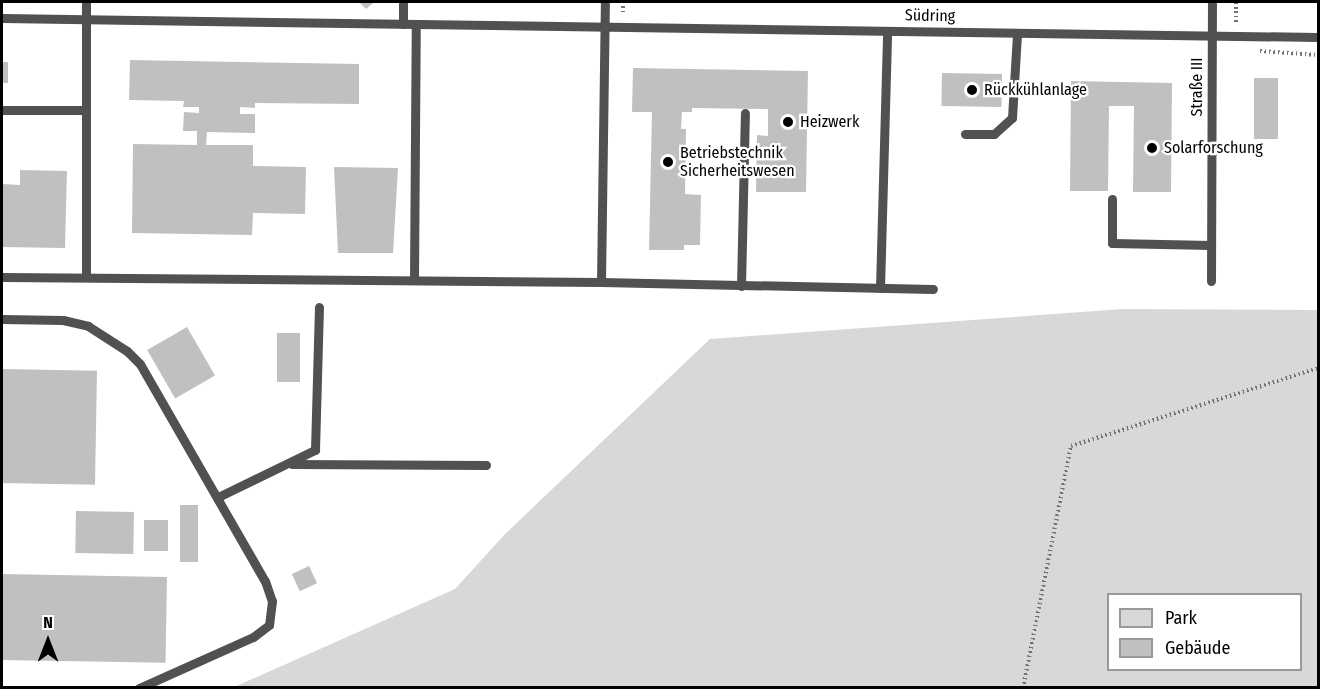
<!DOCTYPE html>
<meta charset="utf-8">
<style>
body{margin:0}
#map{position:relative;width:1320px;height:689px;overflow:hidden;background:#fff;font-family:"Fira Sans Condensed",sans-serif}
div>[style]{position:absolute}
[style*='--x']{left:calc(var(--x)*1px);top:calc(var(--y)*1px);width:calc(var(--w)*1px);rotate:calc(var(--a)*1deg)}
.green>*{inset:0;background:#d8d8d8}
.building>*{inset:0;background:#c0c0c0;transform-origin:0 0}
.path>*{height:4px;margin-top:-2px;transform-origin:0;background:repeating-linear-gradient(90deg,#737373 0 1.5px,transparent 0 4.5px)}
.lane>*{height:9px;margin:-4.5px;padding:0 4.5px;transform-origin:4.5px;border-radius:4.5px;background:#515151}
.dots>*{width:16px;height:16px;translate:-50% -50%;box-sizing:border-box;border:3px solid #fff;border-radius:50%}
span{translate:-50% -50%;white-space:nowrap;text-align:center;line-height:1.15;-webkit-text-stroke:4.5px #fff;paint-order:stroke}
.street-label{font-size:16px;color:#000}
.poi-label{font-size:16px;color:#000}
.left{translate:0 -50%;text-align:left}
.frame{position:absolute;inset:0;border:3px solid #000;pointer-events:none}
.legend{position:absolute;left:1107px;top:593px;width:195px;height:78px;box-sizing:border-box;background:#fff;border:2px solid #999;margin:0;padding:8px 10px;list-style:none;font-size:18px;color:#000}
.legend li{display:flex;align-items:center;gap:12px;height:30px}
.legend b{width:30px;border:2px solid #999}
.north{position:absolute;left:18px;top:611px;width:60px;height:60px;-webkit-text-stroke:4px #fff;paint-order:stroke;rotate:0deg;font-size:16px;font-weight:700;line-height:24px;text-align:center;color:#000}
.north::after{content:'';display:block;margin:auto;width:21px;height:27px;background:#000;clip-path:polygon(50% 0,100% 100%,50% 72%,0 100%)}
</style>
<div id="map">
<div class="green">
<i style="clip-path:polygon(evenodd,1123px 309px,1318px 310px,1318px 687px,234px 687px,455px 589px,505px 534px,710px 339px,1123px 309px,1108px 594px,1300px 594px,1300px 670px,1108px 670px,1108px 594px)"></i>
</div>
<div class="building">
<i style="clip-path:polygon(359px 2px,373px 2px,373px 3px,366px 9px)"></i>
<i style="clip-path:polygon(130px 60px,359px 64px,359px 104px,255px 103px,255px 108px,240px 107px,240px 114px,255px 114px,255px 133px,207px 132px,206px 145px,253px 145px,253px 166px,306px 167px,305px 214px,253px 213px,252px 235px,132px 233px,133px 144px,197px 145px,197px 131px,183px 131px,184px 112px,199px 113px,199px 107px,183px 107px,184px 101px,129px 100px)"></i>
<i style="left:2px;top:62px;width:6px;height:21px"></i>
<i style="clip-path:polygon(633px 68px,808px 71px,806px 192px,756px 192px,757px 135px,768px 136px,768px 109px,692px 108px,692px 112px,682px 112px,681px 129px,686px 129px,685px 194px,701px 195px,700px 245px,684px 245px,684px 250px,649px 250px,652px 112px,632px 112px)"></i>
<i style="left:942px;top:73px;width:60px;height:33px;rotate:1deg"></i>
<i style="left:1254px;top:78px;width:24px;height:61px"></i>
<i style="clip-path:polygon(1071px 81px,1172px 83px,1171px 192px,1133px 192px,1134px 106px,1109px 106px,1108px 191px,1070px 191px)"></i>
<i style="clip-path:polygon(334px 167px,398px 168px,393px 253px,338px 253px)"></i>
<i style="clip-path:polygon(20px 170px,67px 171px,65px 248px,2px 247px,2px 184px,20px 185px)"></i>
<i style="left:187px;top:327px;width:56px;height:46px;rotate:60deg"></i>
<i style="left:300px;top:333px;width:49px;height:23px;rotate:90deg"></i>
<i style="left:2px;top:369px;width:95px;height:114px;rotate:1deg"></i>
<i style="left:180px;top:505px;width:18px;height:57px"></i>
<i style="left:76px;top:511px;width:58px;height:42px;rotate:1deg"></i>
<i style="left:144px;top:520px;width:24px;height:31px"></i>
<i style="left:309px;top:566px;width:19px;height:19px;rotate:65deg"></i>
<i style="left:2px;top:574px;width:165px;height:86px;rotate:1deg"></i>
</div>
<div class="path">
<i style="--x:623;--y:12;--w:10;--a:-90"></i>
<i style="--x:1236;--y:22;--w:20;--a:-90"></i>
<i style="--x:1260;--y:51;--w:58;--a:3.9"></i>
<i style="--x:1023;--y:688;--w:247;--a:-78.8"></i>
<i style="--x:1071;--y:446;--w:259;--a:-17.5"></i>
</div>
<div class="lane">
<i style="--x:86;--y:2;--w:275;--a:90"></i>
<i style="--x:2;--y:18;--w:1316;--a:0.83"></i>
<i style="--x:403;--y:24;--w:22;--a:-90"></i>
<i style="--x:2;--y:110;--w:84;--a:0"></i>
<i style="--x:965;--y:134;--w:29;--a:0"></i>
<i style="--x:994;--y:134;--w:24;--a:-42"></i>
<i style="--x:1012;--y:118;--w:85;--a:-86.6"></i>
<i style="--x:1112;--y:199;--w:44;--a:90"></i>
<i style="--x:1112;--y:243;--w:99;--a:1.2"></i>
<i style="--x:2;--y:277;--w:599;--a:0.48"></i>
<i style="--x:601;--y:282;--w:332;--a:1.2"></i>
<i style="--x:414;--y:280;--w:256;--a:-89.6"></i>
<i style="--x:1211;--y:281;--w:279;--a:-89.8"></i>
<i style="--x:601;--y:282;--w:280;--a:-89.2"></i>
<i style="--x:741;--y:286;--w:173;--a:-88.7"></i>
<i style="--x:880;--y:288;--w:257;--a:-88.4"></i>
<i style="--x:2;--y:319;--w:61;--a:0.9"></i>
<i style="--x:63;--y:320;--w:26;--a:13"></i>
<i style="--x:88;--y:326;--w:46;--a:32.7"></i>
<i style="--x:127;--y:351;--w:18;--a:45"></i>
<i style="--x:140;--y:364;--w:250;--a:60.1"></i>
<i style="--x:265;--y:581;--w:21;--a:71"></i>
<i style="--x:272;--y:601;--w:24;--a:97"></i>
<i style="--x:269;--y:625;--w:20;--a:143"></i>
<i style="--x:253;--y:637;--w:125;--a:155.9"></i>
<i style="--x:292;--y:464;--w:194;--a:0.3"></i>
<i style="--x:218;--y:497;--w:108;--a:-25.9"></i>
<i style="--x:315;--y:450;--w:143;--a:-88.4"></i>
</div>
<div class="dots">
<i style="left:972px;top:90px;background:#000"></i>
<i style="left:788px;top:122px;background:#000"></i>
<i style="left:1152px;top:148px;background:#000"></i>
<i style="left:668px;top:162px;background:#000"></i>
</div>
<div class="street-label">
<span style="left:930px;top:16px;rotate:1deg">Südring</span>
<span style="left:1197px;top:87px;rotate:-90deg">Straße III</span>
</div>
<div class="poi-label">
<span class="left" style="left:984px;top:90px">Rückkühlanlage</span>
<span class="left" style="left:800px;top:122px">Heizwerk</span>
<span class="left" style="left:1164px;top:148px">Solarforschung</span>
<span class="left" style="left:680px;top:162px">Betriebstechnik<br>Sicherheitswesen</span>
</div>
<div class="frame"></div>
<ul class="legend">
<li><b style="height:16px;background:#d8d8d8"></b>Park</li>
<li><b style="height:16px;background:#c0c0c0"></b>Gebäude</li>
</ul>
<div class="north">N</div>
</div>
